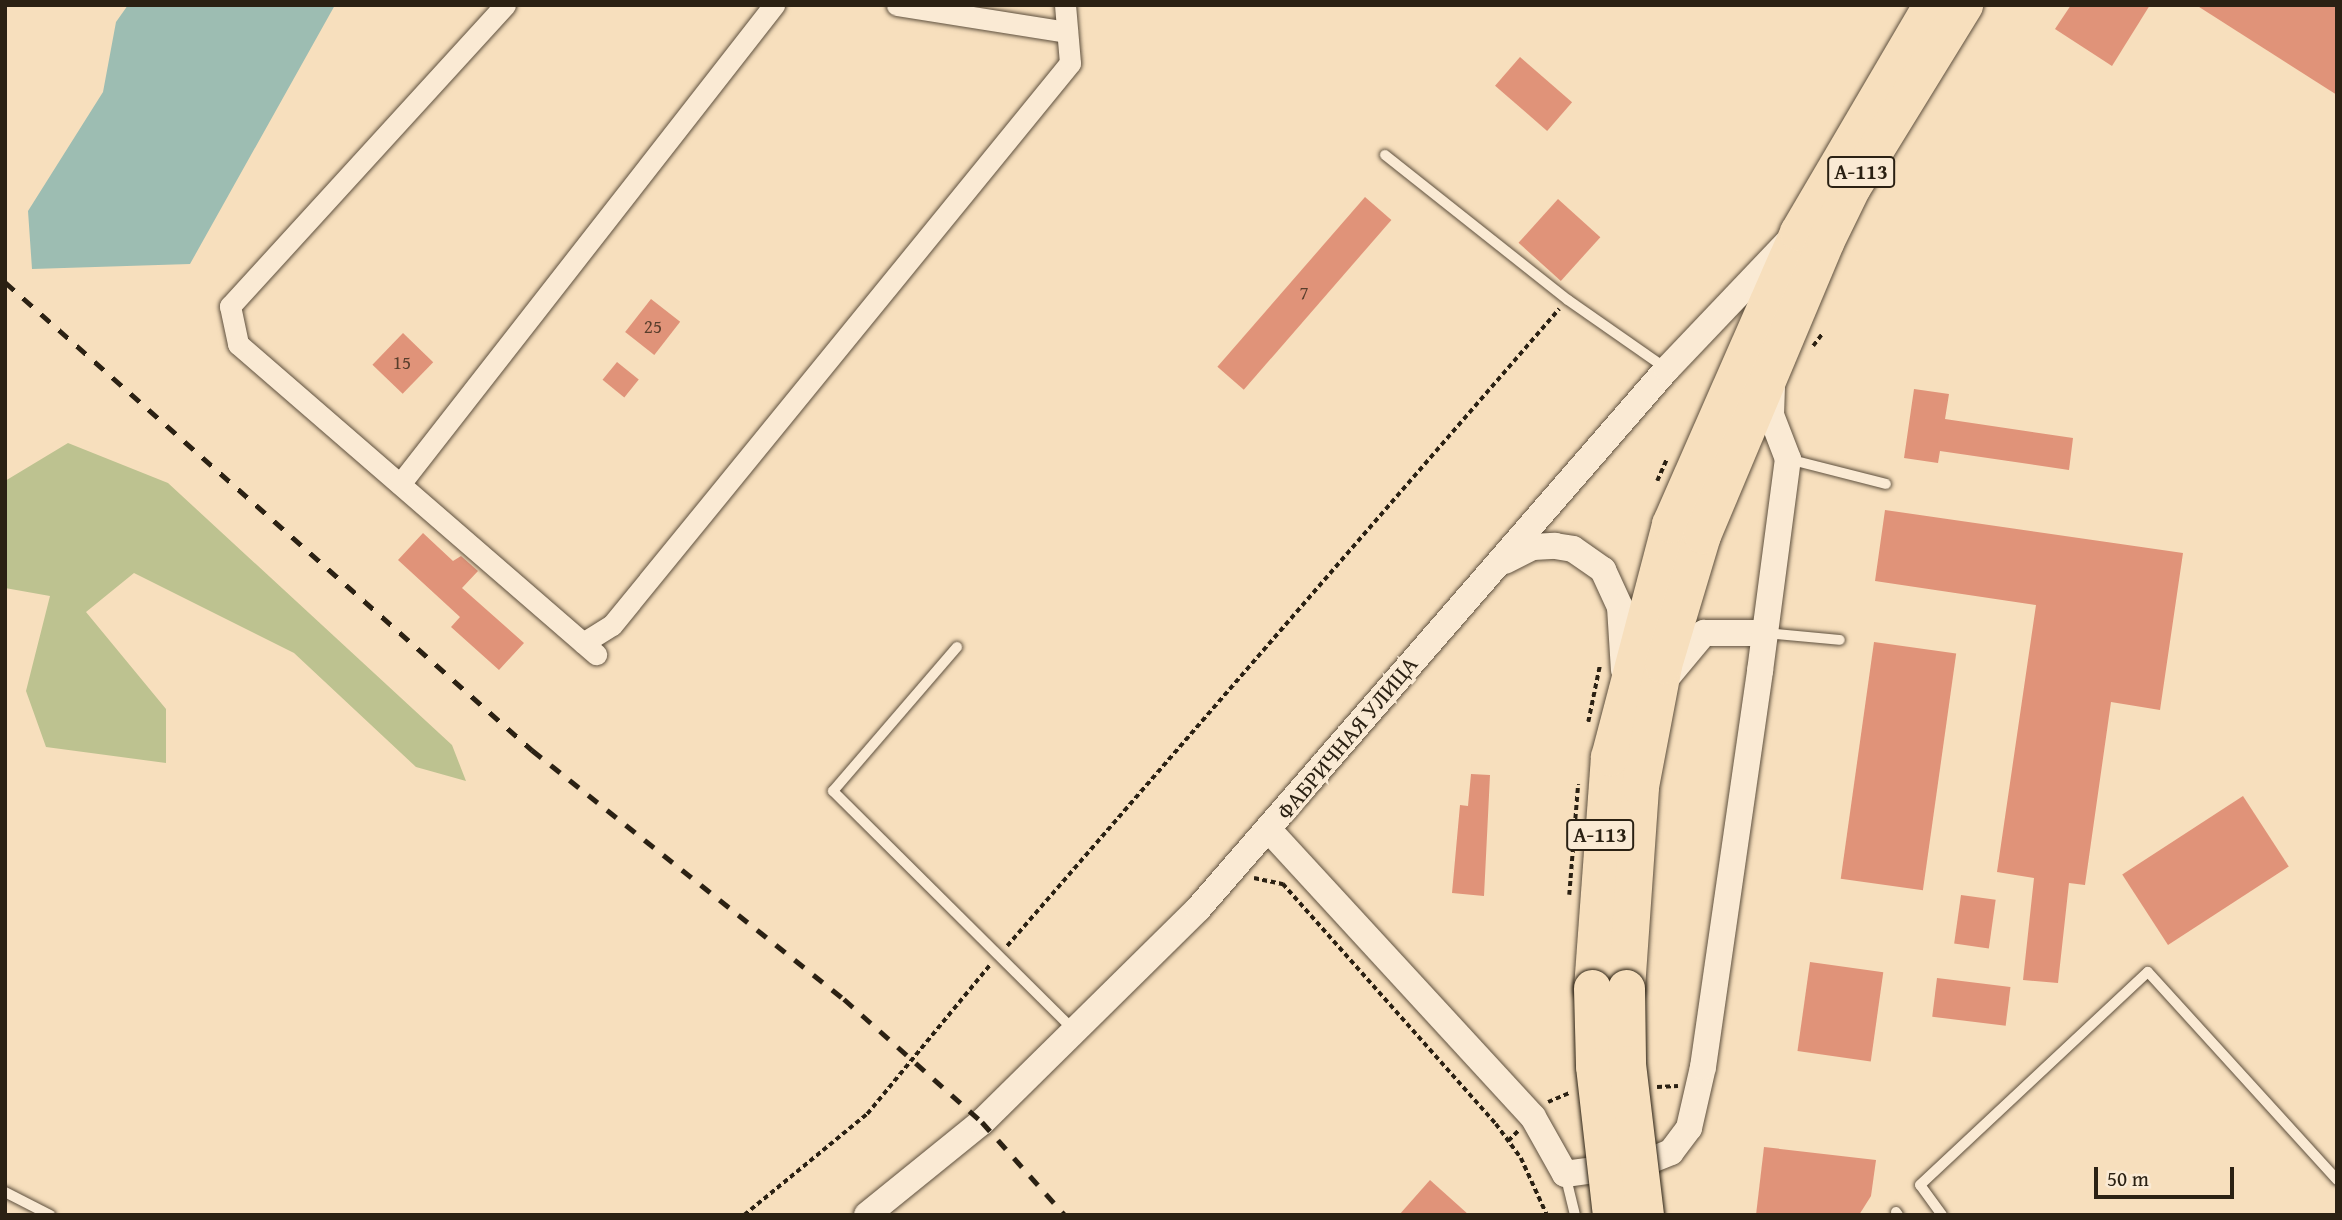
<!DOCTYPE html>
<meta charset="utf-8">
<style>
body{margin:0}
#map{position:relative;width:2342px;height:1220px;overflow:hidden;background:#f7dfbd;font-family:"Gentium Book Plus",serif}
div>[style]{position:absolute}
[style*='--x']{left:calc(var(--x)*1px);top:calc(var(--y)*1px);width:calc(var(--w)*1px);rotate:calc(var(--a)*1deg)}
.green>*{inset:0;background:#bdc290}
.water>*{inset:0;background:#9dbdb2}
.building>*{inset:0;background:#e09379;transform-origin:0 0}
.path>*{height:3.5px;margin-top:-1.75px;transform-origin:0;background:repeating-linear-gradient(90deg,#2b2113 0 5px,transparent 0 8.5px)}
.roads{filter:drop-shadow(0 0 2px #5e503e) drop-shadow(0 0 2px #5e503e)}
.service>*{height:10px;margin:-5px;padding:0 5px;transform-origin:5px;border-radius:5px;background:#faead4}
.minor>*{height:21px;margin:-10.5px;padding:0 10.5px;transform-origin:10.5px;border-radius:10.5px;background:#faead4}
.tertiary>*{height:26px;margin:-13px;padding:0 13px;transform-origin:13px;border-radius:13px;background:#faead4}
.trunk>*{height:37px;margin:-18.5px;padding:0 18.5px;transform-origin:18.5px;border-radius:18.5px;background:#f7dfbd}
.rail>*{height:5px;margin-top:-2.5px;transform-origin:0;background:repeating-linear-gradient(90deg,#2b2113 0 12px,transparent 0 24px)}
.bridges{filter:drop-shadow(0 0 2px #2b2113) drop-shadow(0 0 2px #2b2113)}
.trunk-bridge>*{height:37px;margin:-18.5px;padding:0 18.5px;transform-origin:18.5px;border-radius:18.5px;background:#f7dfbd}
span{translate:-50% -50%;white-space:nowrap;text-align:center;line-height:1.15;-webkit-text-stroke:7px #faead4;paint-order:stroke}
.number-label{font-size:19px;color:#583e2c}
.number-label span{-webkit-text-stroke-width:0}
.shield-label span{padding:2px 5px;background:#faead4;border:2px solid;border-radius:5px;-webkit-text-stroke-width:0}
.shield-label{font-size:21px;color:#2b2113;font-weight:700}
.street-label{font-size:23px;color:#2b2113}
.frame{position:absolute;inset:0;border:7px solid #2b2113;pointer-events:none}
.scale{position:absolute;left:2094px;top:1167px;width:140px;height:32px;box-sizing:border-box;border:4px solid #2b2113;border-top:0;padding-left:9px;font-size:21px;line-height:24px;white-space:nowrap;color:#2b2113;-webkit-text-stroke:5px #faead4;paint-order:stroke}
</style>
<div id="map">
<div class="green">
<i style="clip-path:polygon(68px 443px,168px 483px,452px 745px,466px 781px,416px 767px,294px 653px,134px 573px,86px 612px,166px 709px,166px 763px,46px 747px,26px 691px,50px 596px,5px 588px,5px 481px)"></i>
</div>
<div class="water">
<i style="clip-path:polygon(128px 5px,335px 5px,190px 264px,32px 269px,28px 211px,103px 92px,116px 22px)"></i>
</div>
<div class="building">
<i style="clip-path:polygon(2071px 5px,2150px 5px,2112px 66px,2055px 29px)"></i>
<i style="clip-path:polygon(2196px 5px,2337px 5px,2337px 95px)"></i>
<i style="left:1520px;top:57px;width:69px;height:38px;rotate:41deg"></i>
<i style="left:1365px;top:197px;width:35px;height:225px;rotate:41deg"></i>
<i style="left:1558px;top:199px;width:57px;height:59px;rotate:42deg"></i>
<i style="left:651px;top:299px;width:37px;height:42px;rotate:38deg"></i>
<i style="left:403px;top:333px;width:42px;height:44px;rotate:44deg"></i>
<i style="left:617px;top:362px;width:28px;height:23px;rotate:39deg"></i>
<i style="clip-path:polygon(1914px 389px,1949px 394px,1945px 419px,2073px 438px,2069px 470px,1940px 451px,1938px 463px,1904px 458px)"></i>
<i style="clip-path:polygon(1885px 510px,2183px 553px,2160px 710px,2111px 702px,2085px 885px,2069px 883px,2058px 983px,2023px 980px,2034px 878px,1997px 872px,2036px 605px,1875px 581px)"></i>
<i style="clip-path:polygon(423px 533px,453px 561px,461px 556px,478px 571px,462px 588px,524px 643px,499px 670px,451px 627px,460px 617px,398px 560px)"></i>
<i style="left:1874px;top:642px;width:83px;height:239px;rotate:8deg"></i>
<i style="clip-path:polygon(1471px 774px,1490px 775px,1484px 896px,1452px 893px,1460px 805px,1468px 806px)"></i>
<i style="left:2243px;top:796px;width:84px;height:144px;rotate:57deg"></i>
<i style="left:1961px;top:895px;width:35px;height:49px;rotate:8deg"></i>
<i style="left:1810px;top:962px;width:74px;height:90px;rotate:8deg"></i>
<i style="left:1937px;top:978px;width:74px;height:39px;rotate:7deg"></i>
<i style="clip-path:polygon(1764px 1147px,1876px 1160px,1871px 1196px,1859px 1215px,1756px 1215px)"></i>
<i style="clip-path:polygon(1430px 1180px,1469px 1215px,1399px 1215px)"></i>
</div>
<div class="path">
<i style="--x:1813;--y:346;--w:15;--a:-53"></i>
<i style="--x:1657;--y:481;--w:24;--a:-66"></i>
<i style="--x:1588;--y:722;--w:59;--a:-78.3"></i>
<i style="--x:1254;--y:878;--w:30;--a:12"></i>
<i style="--x:1283;--y:884;--w:321;--a:48.4"></i>
<i style="--x:1496;--y:1124;--w:42;--a:53.7"></i>
<i style="--x:1521;--y:1158;--w:63;--a:65.5"></i>
<i style="--x:1569;--y:895;--w:111;--a:-85.4"></i>
<i style="--x:1007;--y:946;--w:843;--a:-49.09"></i>
<i style="--x:1657;--y:1087;--w:21;--a:-3"></i>
<i style="--x:1548;--y:1102;--w:23;--a:-23"></i>
<i style="--x:1508;--y:1141;--w:14;--a:-45"></i>
<i style="--x:744;--y:1215;--w:159;--a:-39.4"></i>
<i style="--x:867;--y:1114;--w:193;--a:-50.5"></i>
</div>
<div class="roads">
<div class="service">
<i style="--x:1385;--y:155;--w:233;--a:38.4"></i>
<i style="--x:1568;--y:300;--w:121;--a:34.9"></i>
<i style="--x:1788;--y:459;--w:101;--a:14.3"></i>
<i style="--x:1765;--y:633;--w:75;--a:5.3"></i>
<i style="--x:957;--y:647;--w:190;--a:130.7"></i>
<i style="--x:833;--y:791;--w:341;--a:44.8"></i>
<i style="--x:1565;--y:1174;--w:42;--a:76.3"></i>
<i style="--x:5;--y:1192;--w:51;--a:27.1"></i>
<i style="--x:1896;--y:1212;--w:4;--a:56"></i>
<i style="--x:1942;--y:1215;--w:37;--a:-126"></i>
<i style="--x:1920;--y:1185;--w:312;--a:-43.1"></i>
<i style="--x:2148;--y:972;--w:281;--a:47.7"></i>
</div>
<div class="minor">
<i style="--x:505;--y:5;--w:408;--a:132.4"></i>
<i style="--x:230;--y:306;--w:39;--a:78"></i>
<i style="--x:238;--y:344;--w:474;--a:40.9"></i>
<i style="--x:897;--y:5;--w:172;--a:9"></i>
<i style="--x:400;--y:484;--w:608;--a:-52.02"></i>
<i style="--x:583;--y:643;--w:34;--a:-32"></i>
<i style="--x:612;--y:625;--w:725;--a:-50.82"></i>
<i style="--x:1070;--y:63;--w:58;--a:-94.9"></i>
</div>
<div class="tertiary">
<i style="--x:1505;--y:561;--w:31;--a:-27"></i>
<i style="--x:1533;--y:547;--w:22;--a:-3"></i>
<i style="--x:1555;--y:546;--w:18;--a:9"></i>
<i style="--x:1573;--y:549;--w:37;--a:35"></i>
<i style="--x:1603;--y:570;--w:41;--a:65.3"></i>
<i style="--x:1620;--y:607;--w:63;--a:86.4"></i>
<i style="--x:1669;--y:675;--w:55;--a:-50.2"></i>
<i style="--x:1704;--y:633;--w:61;--a:0"></i>
<i style="--x:1269;--y:830;--w:390;--a:47.4"></i>
<i style="--x:1533;--y:1117;--w:65;--a:60.7"></i>
<i style="--x:1565;--y:1174;--w:80;--a:-7.9"></i>
<i style="--x:1644;--y:1163;--w:29;--a:-22"></i>
<i style="--x:1671;--y:1152;--w:30;--a:-53"></i>
<i style="--x:1689;--y:1128;--w:63;--a:-77.1"></i>
<i style="--x:1703;--y:1067;--w:400;--a:-81.8"></i>
<i style="--x:1760;--y:671;--w:214;--a:-82.5"></i>
<i style="--x:1788;--y:459;--w:47;--a:-111.1"></i>
<i style="--x:1771;--y:415;--w:34;--a:-88"></i>
<i style="--x:867;--y:1215;--w:148;--a:-39"></i>
<i style="--x:982;--y:1122;--w:303;--a:-44.6"></i>
<i style="--x:1198;--y:909;--w:715;--a:-49.03"></i>
<i style="--x:1667;--y:369;--w:173;--a:-46.4"></i>
</div>
<div class="trunk">
<i style="--x:1592;--y:988;--w:232;--a:-85.8"></i>
<i style="--x:1609;--y:757;--w:241;--a:-75.3"></i>
<i style="--x:1670;--y:524;--w:319;--a:-66.3"></i>
<i style="--x:1798;--y:232;--w:263;--a:-59.6"></i>
<i style="--x:1626;--y:988;--w:202;--a:-86"></i>
<i style="--x:1640;--y:786;--w:123;--a:-79.2"></i>
<i style="--x:1663;--y:665;--w:136;--a:-73.3"></i>
<i style="--x:1702;--y:535;--w:318;--a:-67.2"></i>
<i style="--x:1825;--y:242;--w:61;--a:-63.9"></i>
<i style="--x:1852;--y:187;--w:214;--a:-58.4"></i>
</div>
</div>
<div class="rail">
<i style="--x:5;--y:282;--w:705;--a:41.61"></i>
<i style="--x:532;--y:750;--w:399;--a:38.6"></i>
<i style="--x:844;--y:999;--w:185;--a:41.7"></i>
<i style="--x:982;--y:1122;--w:125;--a:48.3"></i>
</div>
<div class="bridges">
<div class="trunk-bridge">
<i style="--x:1592;--y:988;--w:78;--a:88.5"></i>
<i style="--x:1594;--y:1066;--w:150;--a:83.5"></i>
<i style="--x:1626;--y:988;--w:76;--a:89.2"></i>
<i style="--x:1627;--y:1064;--w:152;--a:83.2"></i>
</div>
</div>
<div class="number-label">
<span style="left:1304px;top:293px">7</span>
<span style="left:653px;top:327px">25</span>
<span style="left:402px;top:363px">15</span>
</div>
<div class="shield-label">
<span style="left:1861px;top:172px">А-113</span>
<span style="left:1600px;top:835px">А-113</span>
</div>
<div class="street-label">
<span style="left:1347px;top:738px;rotate:-50deg">ФАБРИЧНАЯ УЛИЦА</span>
</div>
<div class="frame"></div>
<div class="scale">50 m</div>
</div>
